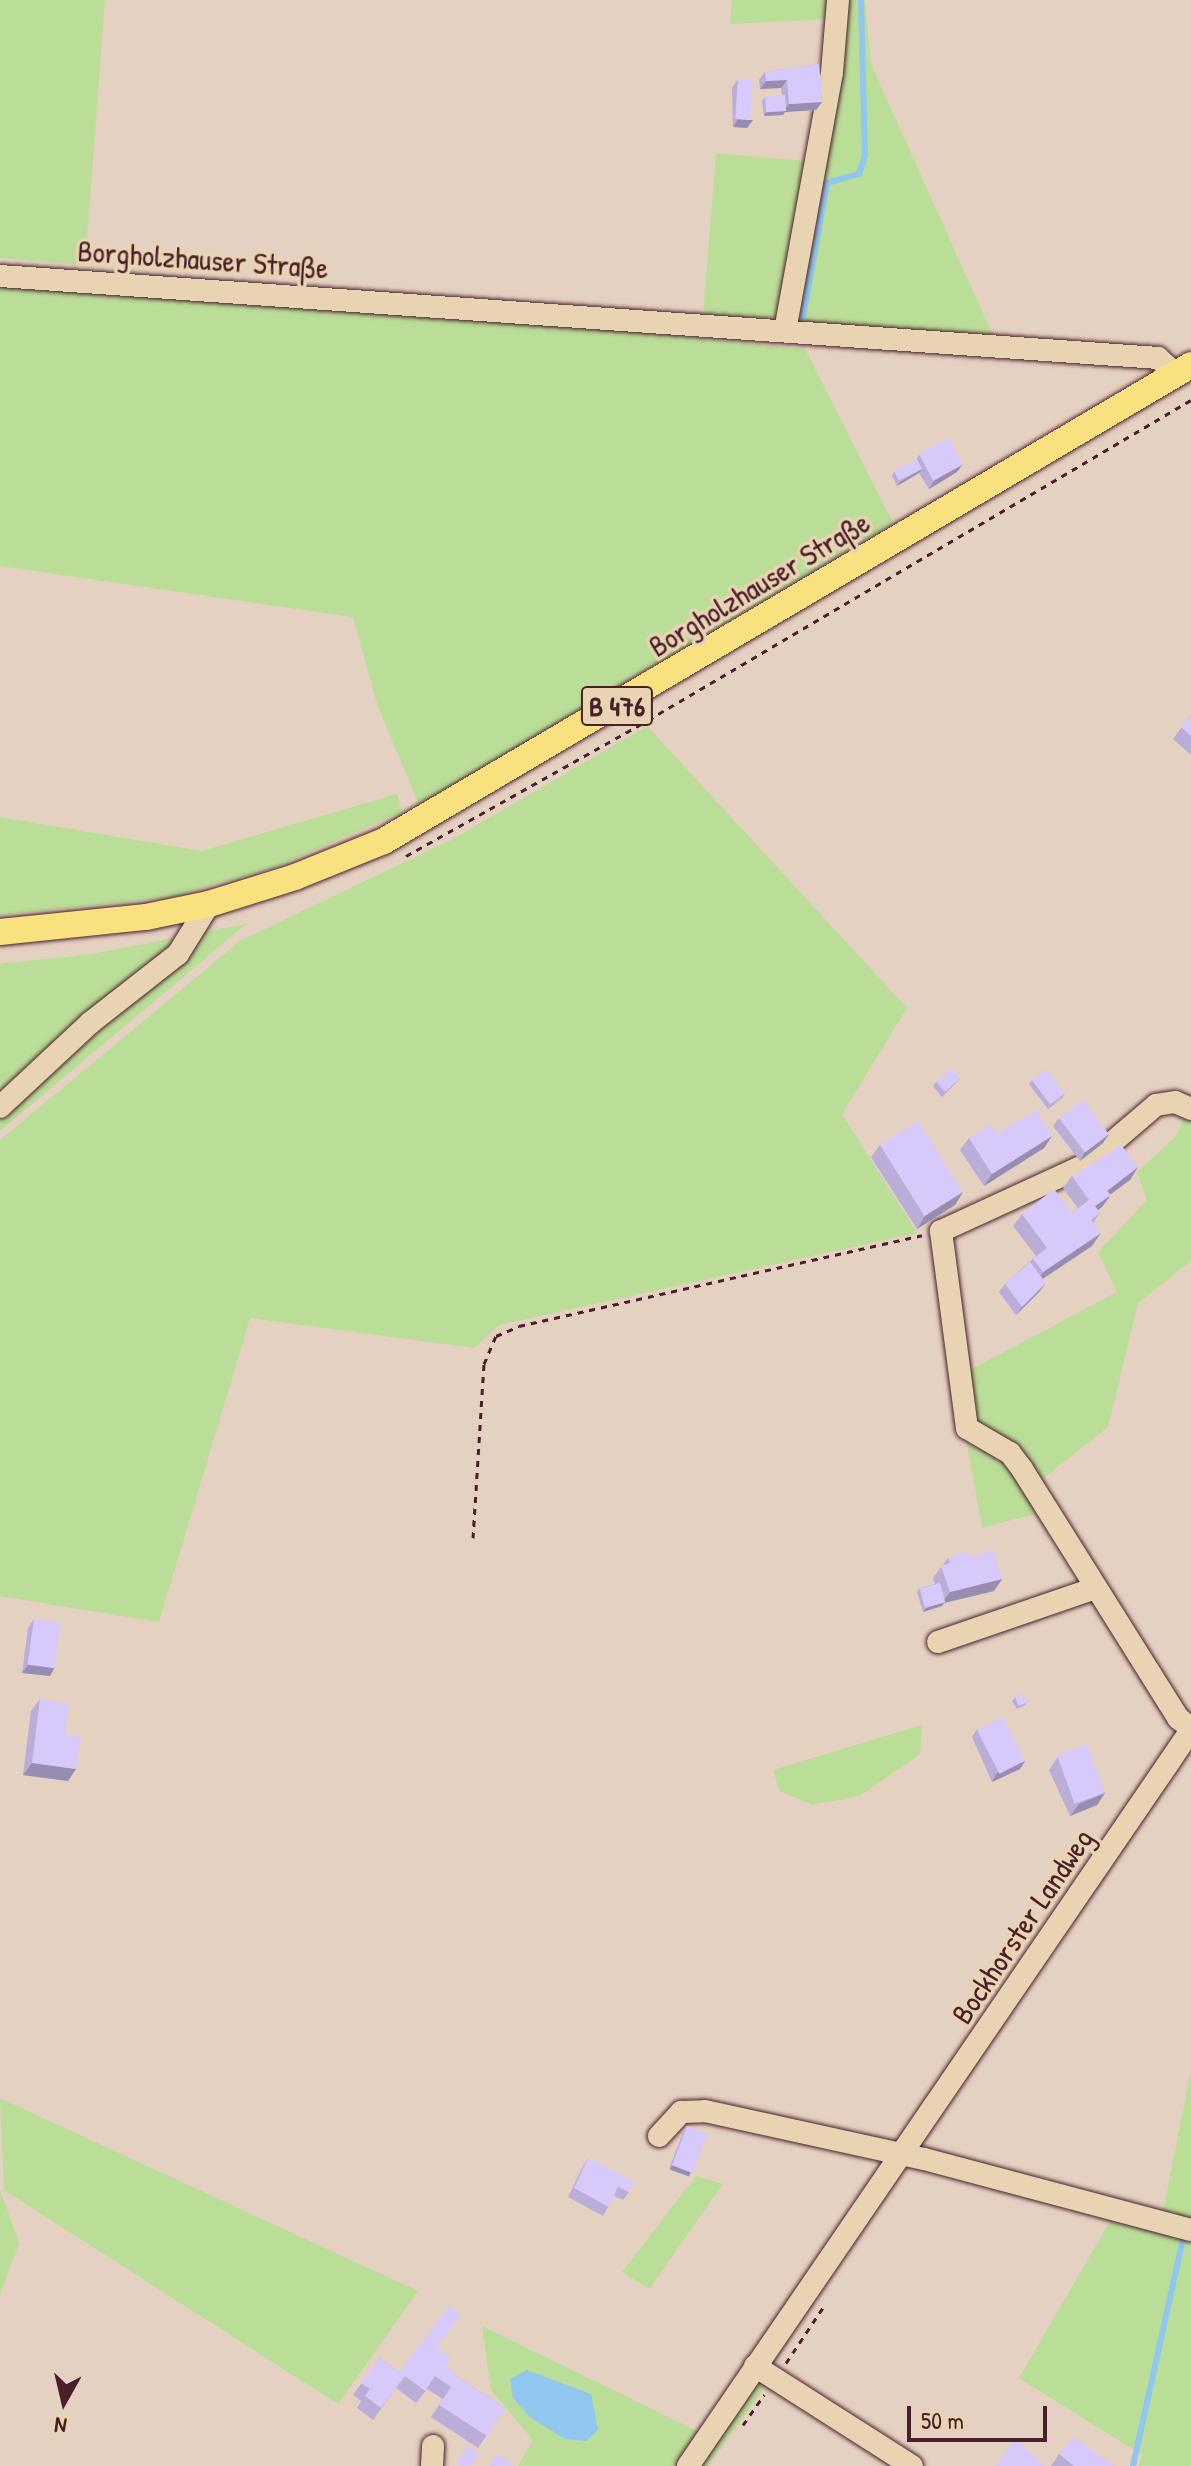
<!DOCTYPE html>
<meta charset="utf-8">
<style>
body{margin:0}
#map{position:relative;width:1191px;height:2466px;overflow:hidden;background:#e5d1c1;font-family:"Patrick Hand",sans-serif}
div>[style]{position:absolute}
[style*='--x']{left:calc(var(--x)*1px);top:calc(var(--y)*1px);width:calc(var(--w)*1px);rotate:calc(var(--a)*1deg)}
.green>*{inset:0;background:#badd97}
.water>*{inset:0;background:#91c6ef}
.stream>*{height:6px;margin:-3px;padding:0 3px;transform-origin:3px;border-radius:3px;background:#91c6ef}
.path>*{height:3px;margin-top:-1.5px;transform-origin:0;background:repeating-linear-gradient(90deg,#4a1f2b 0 6px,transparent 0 12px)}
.roads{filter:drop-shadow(0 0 2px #4a1f2b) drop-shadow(0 0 2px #4a1f2b)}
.minor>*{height:22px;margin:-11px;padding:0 11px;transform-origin:11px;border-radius:11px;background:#e8d3b2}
.major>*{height:26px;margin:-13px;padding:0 13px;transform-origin:13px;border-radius:13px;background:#fae180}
.wall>*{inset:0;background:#baadd8}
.shaded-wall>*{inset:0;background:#978db0;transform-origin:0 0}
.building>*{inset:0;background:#d8c9fb;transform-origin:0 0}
span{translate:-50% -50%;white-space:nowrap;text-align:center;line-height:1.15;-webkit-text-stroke:7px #e8d3b2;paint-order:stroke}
.shield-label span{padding:2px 6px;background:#e8d3b2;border:2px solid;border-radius:6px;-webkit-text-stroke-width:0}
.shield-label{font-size:28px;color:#4a1f2b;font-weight:700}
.street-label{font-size:30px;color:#4a1f2b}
.north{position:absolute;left:24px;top:2362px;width:80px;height:80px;-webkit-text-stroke:6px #e8d3b2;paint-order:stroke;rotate:188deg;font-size:22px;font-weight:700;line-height:32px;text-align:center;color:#4a1f2b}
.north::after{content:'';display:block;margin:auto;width:28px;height:36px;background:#4a1f2b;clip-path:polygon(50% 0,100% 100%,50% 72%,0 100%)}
.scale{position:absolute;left:907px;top:2406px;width:140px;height:36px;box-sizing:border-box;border:4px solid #4a1f2b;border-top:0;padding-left:10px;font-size:24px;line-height:28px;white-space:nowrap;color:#4a1f2b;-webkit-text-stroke:6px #e8d3b2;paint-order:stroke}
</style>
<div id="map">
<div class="green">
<i style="clip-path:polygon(0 0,105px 0,85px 265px,0 258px)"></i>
<i style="clip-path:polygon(732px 0,831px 0,831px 19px,730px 24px)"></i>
<i style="clip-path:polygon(846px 0,865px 0,871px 64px,995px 340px,807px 329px,793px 318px)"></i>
<i style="clip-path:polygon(716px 153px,806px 161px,780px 318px,703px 316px)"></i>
<i style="clip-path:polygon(0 284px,571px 325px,805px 349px,893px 523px,419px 805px,377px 704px,353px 617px,0 566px)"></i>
<i style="clip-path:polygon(647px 726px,907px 1008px,842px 1114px,917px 1233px,499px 1325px,474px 1348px,250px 1318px,159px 1622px,0 1596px,0 1140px,240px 941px,453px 839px)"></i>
<i style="clip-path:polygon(397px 794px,402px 812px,273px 868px,168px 898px,0 915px,0 817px,202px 851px)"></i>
<i style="clip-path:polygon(246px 924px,0 1131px,0 964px,92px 954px)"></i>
<i style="clip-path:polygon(1185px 1115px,1191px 1121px,1191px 1261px,1138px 1303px,1108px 1427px,1036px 1484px,972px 1420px,966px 1372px,1117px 1292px,1098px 1252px,1147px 1200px,1137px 1172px,1176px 1136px)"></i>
<i style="clip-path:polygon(967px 1443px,1008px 1461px,1038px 1513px,982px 1528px)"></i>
<i style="clip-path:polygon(922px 1725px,920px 1754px,860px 1796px,812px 1805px,780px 1791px,773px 1770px)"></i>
<i style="clip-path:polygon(1191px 2071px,1191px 2224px,1162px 2216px)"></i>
<i style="clip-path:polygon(0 2098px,418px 2291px,338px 2404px,4px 2190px)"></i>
<i style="clip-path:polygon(696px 2176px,723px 2184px,649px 2289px,622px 2272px)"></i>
<i style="clip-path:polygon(0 2190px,19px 2243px,0 2294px)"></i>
<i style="clip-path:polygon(1113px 2216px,1191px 2237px,1191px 2466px,1139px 2466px,1142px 2455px,1019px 2378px)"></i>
<i style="clip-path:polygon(482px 2326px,699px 2432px,676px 2466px,518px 2466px,533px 2440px,491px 2390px)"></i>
<i style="clip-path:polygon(758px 2383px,768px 2383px,708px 2466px,697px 2466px)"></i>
</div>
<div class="water">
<i style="clip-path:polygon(527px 2370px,591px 2394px,598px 2430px,586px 2441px,565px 2439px,531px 2418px,513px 2398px,510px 2379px)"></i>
</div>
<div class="stream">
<i style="--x:803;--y:317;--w:136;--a:-79.8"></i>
<i style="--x:827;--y:183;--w:33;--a:-16"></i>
<i style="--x:859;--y:174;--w:20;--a:-72"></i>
<i style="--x:865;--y:155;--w:155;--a:-91.5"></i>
<i style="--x:1133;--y:2466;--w:237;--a:-77.6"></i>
</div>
<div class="path">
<i style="--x:406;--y:856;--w:278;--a:-29.3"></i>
<i style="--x:648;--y:720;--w:630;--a:-30.51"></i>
<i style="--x:473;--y:1538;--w:174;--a:-86.4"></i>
<i style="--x:484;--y:1364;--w:30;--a:-67"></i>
<i style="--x:496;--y:1336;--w:25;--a:-23"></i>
<i style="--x:519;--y:1326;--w:413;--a:-12.7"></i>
<i style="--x:786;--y:2363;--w:69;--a:-56.3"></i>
<i style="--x:743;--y:2425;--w:37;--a:-55"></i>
</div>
<div class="roads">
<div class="minor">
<i style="--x:0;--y:276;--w:1161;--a:4.05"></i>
<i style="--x:1158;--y:358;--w:24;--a:42"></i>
<i style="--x:785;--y:331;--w:263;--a:-79.7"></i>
<i style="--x:832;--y:72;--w:72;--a:-85.2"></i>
<i style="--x:0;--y:1107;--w:123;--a:-43"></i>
<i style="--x:90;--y:1023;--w:112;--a:-38.1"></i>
<i style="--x:178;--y:954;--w:59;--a:-58.2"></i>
<i style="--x:1191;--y:1109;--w:17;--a:-156"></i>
<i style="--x:1175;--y:1102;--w:19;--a:171"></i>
<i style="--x:1156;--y:1105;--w:91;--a:139.5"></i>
<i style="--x:1087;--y:1164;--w:161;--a:155.3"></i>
<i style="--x:941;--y:1231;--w:199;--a:82.5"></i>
<i style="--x:967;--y:1428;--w:50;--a:30.2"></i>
<i style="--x:1010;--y:1453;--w:20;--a:53"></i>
<i style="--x:1022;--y:1469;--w:294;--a:57.9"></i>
<i style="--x:1178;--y:1718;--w:16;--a:38"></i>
<i style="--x:938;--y:1642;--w:167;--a:-18.9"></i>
<i style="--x:659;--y:2136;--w:33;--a:-47"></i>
<i style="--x:681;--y:2112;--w:24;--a:-2"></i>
<i style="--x:705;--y:2111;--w:224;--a:12.4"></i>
<i style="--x:924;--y:2159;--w:276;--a:14.9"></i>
<i style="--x:755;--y:2366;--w:186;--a:32.5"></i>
<i style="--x:432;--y:2466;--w:20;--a:-87"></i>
<i style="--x:688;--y:2466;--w:891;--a:-55.65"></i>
</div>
<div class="major">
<i style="--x:0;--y:932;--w:147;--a:-5.9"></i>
<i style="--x:146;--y:917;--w:64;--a:-11.7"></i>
<i style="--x:209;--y:904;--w:90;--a:-17.4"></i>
<i style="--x:295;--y:877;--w:96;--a:-22"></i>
<i style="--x:384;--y:841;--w:937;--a:-30.53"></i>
</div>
</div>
<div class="wall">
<i style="clip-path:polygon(819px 64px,822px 102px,816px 110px,785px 112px,783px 115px,764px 116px,762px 101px,765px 97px,782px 95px,781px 88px,760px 89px,759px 80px,765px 72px)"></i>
<i style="clip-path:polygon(738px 79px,747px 128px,733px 127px,732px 88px)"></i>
<i style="clip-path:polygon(919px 455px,957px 472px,929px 489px,919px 473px,897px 486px,892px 476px,894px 472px,917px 459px)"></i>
<i style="clip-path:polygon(1191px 715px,1191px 755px,1173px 739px)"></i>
<i style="clip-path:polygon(961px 1078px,942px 1097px,933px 1086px,936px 1082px)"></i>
<i style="clip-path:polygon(1032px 1080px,1065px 1094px,1062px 1098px,1048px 1109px,1029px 1084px)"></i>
<i style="clip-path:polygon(1059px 1118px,1109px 1134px,1103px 1143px,1080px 1161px,1053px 1126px)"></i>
<i style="clip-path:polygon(997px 1134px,1052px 1136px,1044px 1148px,984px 1186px,960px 1150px,969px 1138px)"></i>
<i style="clip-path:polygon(880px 1145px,963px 1192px,955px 1205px,917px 1229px,871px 1157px)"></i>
<i style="clip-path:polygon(1138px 1167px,1130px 1180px,1110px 1194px,1102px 1207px,1098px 1210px,1100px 1213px,1093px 1223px,1092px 1246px,1042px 1279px,1046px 1283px,1040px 1291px,1016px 1315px,999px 1292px,1005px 1284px,1036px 1256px,1013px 1226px,1022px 1214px,1072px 1213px,1078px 1208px,1063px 1188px,1072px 1176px)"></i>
<i style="clip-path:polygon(970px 1557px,1002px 1579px,994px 1591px,944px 1603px,942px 1606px,923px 1612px,917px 1592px,920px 1588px,935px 1584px,933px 1578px,948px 1558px)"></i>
<i style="clip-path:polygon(34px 1619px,50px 1676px,22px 1673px,28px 1628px)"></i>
<i style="clip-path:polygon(1015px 1697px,1027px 1702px,1024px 1706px,1017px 1709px,1012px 1701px)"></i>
<i style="clip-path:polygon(40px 1699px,65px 1735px,76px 1769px,68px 1781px,23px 1775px,31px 1711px)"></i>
<i style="clip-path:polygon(977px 1729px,1025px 1761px,1020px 1769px,992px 1782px,972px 1737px)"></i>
<i style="clip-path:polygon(1058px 1757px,1105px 1793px,1097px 1805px,1070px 1816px,1049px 1770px)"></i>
<i style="clip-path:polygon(687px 2126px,688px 2176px,669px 2169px,684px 2130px)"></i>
<i style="clip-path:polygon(588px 2158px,629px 2192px,623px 2200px,614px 2196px,603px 2216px,568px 2197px,583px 2166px)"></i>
<i style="clip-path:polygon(437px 2348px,446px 2366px,458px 2377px,505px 2408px,478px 2448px,431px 2417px,443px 2399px,427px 2389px,416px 2403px,396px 2388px,373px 2420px,357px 2408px,361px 2401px,353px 2395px,380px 2358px,399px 2372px)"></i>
<i style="clip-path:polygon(1059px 2454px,1115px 2466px,1051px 2466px)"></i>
</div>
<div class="shaded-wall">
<i style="clip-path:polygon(787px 80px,781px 88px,760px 89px,766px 81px)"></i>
<i style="clip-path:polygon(822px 102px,816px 110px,785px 112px,783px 115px,764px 116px,766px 112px,784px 111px,789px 104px)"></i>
<i style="clip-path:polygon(738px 119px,753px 120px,747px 128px,733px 127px)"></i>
<i style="clip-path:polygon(963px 464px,957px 472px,929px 489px,934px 481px)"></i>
<i style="clip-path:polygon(922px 469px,919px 473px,897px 486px,900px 482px)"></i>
<i style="clip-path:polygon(1109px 1134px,1103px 1143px,1080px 1161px,1085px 1152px)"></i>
<i style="clip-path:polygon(1052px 1136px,1044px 1148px,984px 1186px,992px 1174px)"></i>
<i style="clip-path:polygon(1138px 1167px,1130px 1180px,1099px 1203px,1107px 1191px)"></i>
<i style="clip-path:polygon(963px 1192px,955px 1205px,917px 1229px,925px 1216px)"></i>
<i style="clip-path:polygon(1111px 1195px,1102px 1207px,1087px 1218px,1095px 1206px)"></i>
<i style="clip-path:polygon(1101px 1233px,1092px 1246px,1035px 1284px,1043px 1272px)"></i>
<i style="clip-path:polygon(1046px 1283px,1040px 1291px,1016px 1315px,1022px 1307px)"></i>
<i style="clip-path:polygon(1002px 1579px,994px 1591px,944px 1603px,942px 1606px,923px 1612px,926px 1608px,942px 1603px,950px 1592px)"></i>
<i style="clip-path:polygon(28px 1665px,55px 1667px,50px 1676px,22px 1673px)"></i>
<i style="clip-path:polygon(1025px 1761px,1020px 1769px,992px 1782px,997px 1773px)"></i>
<i style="clip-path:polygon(32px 1763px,76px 1769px,68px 1781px,23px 1775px)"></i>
<i style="clip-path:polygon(1105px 1793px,1097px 1805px,1070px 1816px,1079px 1804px)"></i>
<i style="left:672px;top:2165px;width:20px;height:5px;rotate:20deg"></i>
</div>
<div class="building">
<i style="clip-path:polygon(819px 64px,822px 102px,789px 104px,787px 80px,766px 81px,765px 72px)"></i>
<i style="left:738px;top:79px;width:15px;height:40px;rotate:4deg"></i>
<i style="left:785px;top:95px;width:16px;height:20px;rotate:86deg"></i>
<i style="left:949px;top:438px;width:30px;height:34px;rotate:62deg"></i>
<i style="left:917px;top:459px;width:11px;height:26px;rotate:63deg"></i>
<i style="clip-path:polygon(1191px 715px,1191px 736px,1181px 727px)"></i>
<i style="left:952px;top:1068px;width:13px;height:21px;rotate:48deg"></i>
<i style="left:1046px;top:1069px;width:31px;height:18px;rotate:53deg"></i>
<i style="left:1083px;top:1100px;width:43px;height:30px;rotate:53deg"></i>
<i style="clip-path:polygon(1036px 1110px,1052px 1136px,992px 1174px,969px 1138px,991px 1124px,997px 1134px)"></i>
<i style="left:918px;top:1121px;width:84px;height:45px;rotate:58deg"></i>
<i style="clip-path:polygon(1121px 1145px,1138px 1167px,1107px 1191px,1111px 1195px,1095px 1206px,1100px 1213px,1091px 1220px,1101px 1233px,1043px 1272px,1033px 1259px,1047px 1248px,1022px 1214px,1054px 1189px,1072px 1213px,1089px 1200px,1072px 1176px)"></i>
<i style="clip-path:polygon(1030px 1262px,1046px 1283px,1022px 1307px,1005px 1284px)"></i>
<i style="clip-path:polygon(993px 1550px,1002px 1579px,950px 1592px,941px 1566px,950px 1563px,948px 1558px,968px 1551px,970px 1557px)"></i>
<i style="left:940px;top:1583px;width:20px;height:21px;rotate:75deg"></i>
<i style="left:34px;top:1619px;width:27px;height:46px;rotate:8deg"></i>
<i style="left:1023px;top:1693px;width:10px;height:9px;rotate:66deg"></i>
<i style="clip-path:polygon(40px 1699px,69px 1704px,65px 1735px,81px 1737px,76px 1769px,32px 1763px)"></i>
<i style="left:1003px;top:1717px;width:49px;height:29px;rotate:63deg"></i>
<i style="left:1087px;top:1744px;width:52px;height:32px;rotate:70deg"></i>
<i style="left:687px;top:2126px;width:22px;height:42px;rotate:21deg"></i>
<i style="clip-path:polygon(588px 2158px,634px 2181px,629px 2192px,618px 2187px,609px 2207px,574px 2188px)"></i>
<i style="clip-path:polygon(449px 2306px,461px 2315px,437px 2347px,451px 2358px,446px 2366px,458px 2377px,505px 2408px,487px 2436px,439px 2405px,451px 2387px,435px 2376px,425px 2391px,405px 2376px,381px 2408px,365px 2396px,370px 2389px,361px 2383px,380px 2358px,399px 2372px)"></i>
<i style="clip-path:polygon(1073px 2437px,1115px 2466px,1074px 2466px,1059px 2454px)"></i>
<i style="clip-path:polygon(1016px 2439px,1045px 2466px,995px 2466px)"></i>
<i style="clip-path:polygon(467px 2446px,479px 2454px,471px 2466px,461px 2466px,456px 2463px)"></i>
<i style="clip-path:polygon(497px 2454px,512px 2464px,511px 2466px,489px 2466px)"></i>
</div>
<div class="shield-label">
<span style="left:617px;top:706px">B 476</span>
</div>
<div class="street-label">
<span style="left:203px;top:259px;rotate:4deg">Borgholzhauser Straße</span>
<span style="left:759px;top:584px;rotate:-31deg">Borgholzhauser Straße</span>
<span style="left:1022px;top:1926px;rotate:-56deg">Bockhorster Landweg</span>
</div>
<div class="north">N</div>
<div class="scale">50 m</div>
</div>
